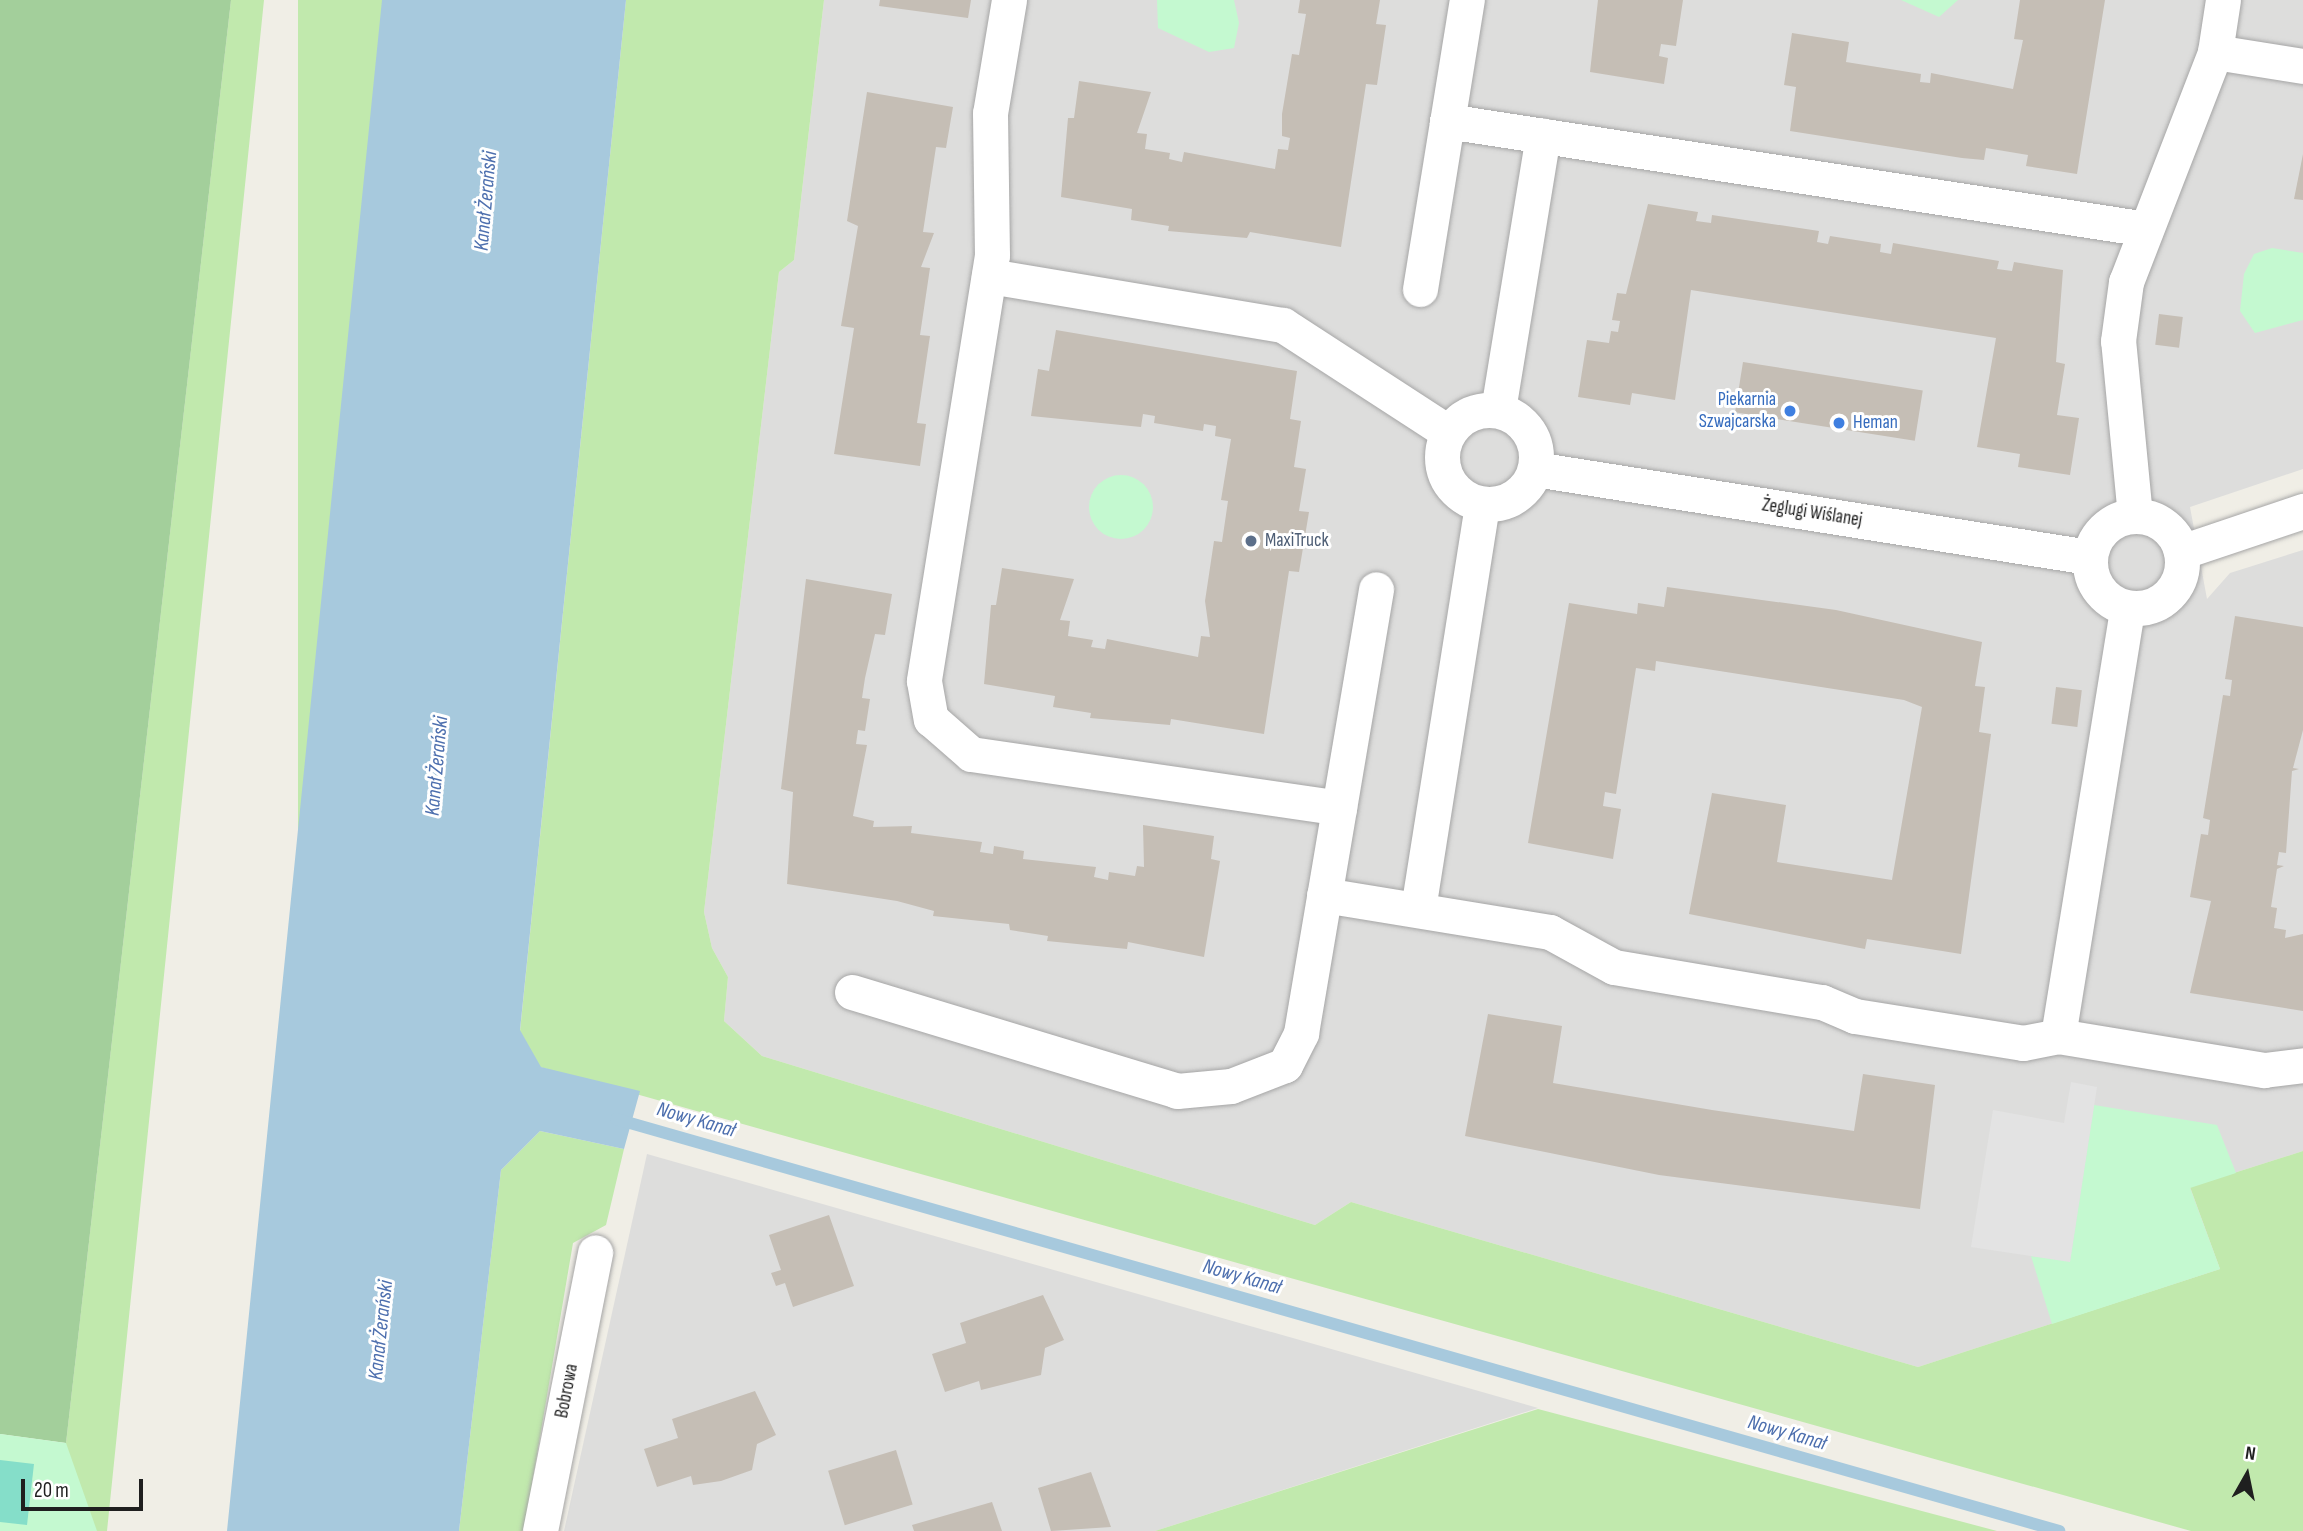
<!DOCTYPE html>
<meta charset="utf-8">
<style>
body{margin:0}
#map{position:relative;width:2303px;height:1531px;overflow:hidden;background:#f0eee6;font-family:"Sofia Sans Condensed",sans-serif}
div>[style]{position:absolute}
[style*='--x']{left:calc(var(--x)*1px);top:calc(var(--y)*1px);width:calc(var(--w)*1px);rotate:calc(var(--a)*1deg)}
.residential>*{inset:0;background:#dddddc}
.grass>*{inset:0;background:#c1e9ad;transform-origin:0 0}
.forest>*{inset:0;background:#a3cf9b}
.park>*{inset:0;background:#c4f9d0}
.round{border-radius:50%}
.pitch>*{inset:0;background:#85dec9}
.parking>*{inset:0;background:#e3e3e3}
.water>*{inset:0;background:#a7c9dd}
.stream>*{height:12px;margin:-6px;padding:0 6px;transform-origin:6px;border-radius:6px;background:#a7c9dd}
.building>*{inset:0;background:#c5beb5;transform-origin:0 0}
.roads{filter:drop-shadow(0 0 2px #a6a6a6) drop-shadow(0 0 2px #a6a6a6)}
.street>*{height:35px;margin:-17.5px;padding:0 17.5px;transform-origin:17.5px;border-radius:17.5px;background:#fff}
.street>.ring{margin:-17.5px;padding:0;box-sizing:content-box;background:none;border:35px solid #fff;border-radius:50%}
.dots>*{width:19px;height:19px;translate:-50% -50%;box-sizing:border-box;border:4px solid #fff;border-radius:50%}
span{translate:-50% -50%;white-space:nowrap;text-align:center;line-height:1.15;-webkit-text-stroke:6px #fff;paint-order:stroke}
.shop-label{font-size:19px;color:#366cbe}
.right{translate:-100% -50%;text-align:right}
.left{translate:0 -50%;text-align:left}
.street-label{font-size:19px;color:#1f1f1f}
.service-label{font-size:19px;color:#4e5e75}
.water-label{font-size:21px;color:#4d6fae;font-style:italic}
.north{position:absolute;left:2212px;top:1440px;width:70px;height:70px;-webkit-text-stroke:5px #fff;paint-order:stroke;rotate:9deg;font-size:19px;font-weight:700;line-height:28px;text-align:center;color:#1f1f1f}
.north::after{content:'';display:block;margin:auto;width:24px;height:32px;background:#1f1f1f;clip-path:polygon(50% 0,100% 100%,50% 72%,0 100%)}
.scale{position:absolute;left:21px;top:1479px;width:122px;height:32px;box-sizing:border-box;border:4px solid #1f1f1f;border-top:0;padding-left:9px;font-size:21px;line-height:24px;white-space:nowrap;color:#1f1f1f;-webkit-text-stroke:5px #fff;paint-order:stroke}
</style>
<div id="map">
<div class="residential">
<i style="clip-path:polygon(824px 0,2303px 0,2303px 469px,2190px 507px,2207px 599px,2230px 573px,2303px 550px,2303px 1151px,2190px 1187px,2220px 1269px,1918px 1367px,1351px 1202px,1315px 1225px,762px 1056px,724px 1021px,728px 977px,712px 948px,704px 912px,779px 272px,794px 260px)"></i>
<i style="clip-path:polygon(647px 1154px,1538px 1408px,1155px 1531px,564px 1531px)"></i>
</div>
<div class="grass">
<i style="clip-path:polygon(231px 0,264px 0,107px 1531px,0 1531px,66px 1443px)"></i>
<i style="left:298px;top:0;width:84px;height:1539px"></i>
<i style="clip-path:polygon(626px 0,824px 0,794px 260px,779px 272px,704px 912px,712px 948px,728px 977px,724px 1021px,762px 1056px,1315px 1225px,1351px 1202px,1918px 1367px,2220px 1269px,2190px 1187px,2303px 1151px,2303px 1531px,2191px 1531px,540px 1067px,520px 1031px)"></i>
<i style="clip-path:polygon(540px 1131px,624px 1149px,606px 1225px,573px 1243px,524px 1531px,459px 1531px,501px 1170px)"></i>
<i style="clip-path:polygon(1538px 1409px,1674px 1445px,1997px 1531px,1155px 1531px)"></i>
</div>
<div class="forest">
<i style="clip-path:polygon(0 0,231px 0,66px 1443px,0 1434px)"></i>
</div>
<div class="park">
<i style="clip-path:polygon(1157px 0,1234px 0,1239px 23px,1234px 48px,1209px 52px,1158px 28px)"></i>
<i style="clip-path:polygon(1901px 0,1958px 0,1939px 17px)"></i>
<i style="clip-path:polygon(2272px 248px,2303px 253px,2303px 320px,2255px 333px,2240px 311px,2244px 274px,2254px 254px)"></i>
<i class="round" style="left:1089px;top:475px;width:64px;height:64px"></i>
<i style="clip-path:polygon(2094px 1105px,2217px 1125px,2236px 1173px,2190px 1188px,2220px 1269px,2052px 1324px,2031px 1256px,2070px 1261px)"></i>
<i style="clip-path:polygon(0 1434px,66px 1443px,97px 1531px,0 1531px)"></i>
</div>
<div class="pitch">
<i style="clip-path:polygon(0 1460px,34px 1464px,27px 1525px,0 1522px)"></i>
</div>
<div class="parking">
<i style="clip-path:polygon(2071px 1082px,2097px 1087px,2070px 1262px,1971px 1247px,1993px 1110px,2064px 1123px)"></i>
</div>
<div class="water">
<i style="clip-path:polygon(382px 0,626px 0,520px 1030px,541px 1067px,640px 1091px,624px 1149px,540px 1131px,501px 1170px,459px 1531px,227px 1531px)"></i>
</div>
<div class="stream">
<i style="--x:616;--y:1119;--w:1501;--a:15.93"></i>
</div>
<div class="building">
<i style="clip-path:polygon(880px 0,971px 0,968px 18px,879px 6px)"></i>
<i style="clip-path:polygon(1300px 0,1380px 0,1376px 24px,1386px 25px,1377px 85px,1366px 84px,1341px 247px,1250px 232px,1247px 238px,1168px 231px,1169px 226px,1131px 220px,1132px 209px,1061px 197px,1068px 118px,1074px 118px,1079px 81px,1151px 92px,1137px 133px,1147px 134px,1145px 149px,1170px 153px,1169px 159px,1182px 162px,1184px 152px,1275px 169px,1278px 149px,1288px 150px,1290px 138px,1282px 136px,1282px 114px,1292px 54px,1299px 55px,1306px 14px,1298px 13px)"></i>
<i style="clip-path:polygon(1598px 0,1683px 0,1676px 46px,1661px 44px,1659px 56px,1668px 58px,1664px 84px,1590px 72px)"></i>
<i style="clip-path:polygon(2020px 0,2105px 0,2077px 174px,2026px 166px,2028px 155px,1986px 148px,1984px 160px,1962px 158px,1790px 131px,1796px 87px,1784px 85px,1792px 33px,1849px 42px,1846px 62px,1921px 74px,1920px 82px,1930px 83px,1931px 73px,2013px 89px,2023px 40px,2014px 39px)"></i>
<i style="clip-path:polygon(867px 92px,953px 107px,946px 148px,936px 147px,923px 232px,934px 233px,921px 267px,930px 268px,920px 335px,930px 336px,917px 423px,926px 424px,920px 466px,834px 454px,854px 328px,841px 326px,858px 226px,847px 221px)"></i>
<i style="clip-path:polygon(2303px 154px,2303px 200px,2294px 199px)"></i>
<i style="clip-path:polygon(1648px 204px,1698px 212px,1696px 221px,1711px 223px,1712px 215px,1819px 231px,1817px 242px,1828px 244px,1830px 236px,1881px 244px,1880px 252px,1891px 254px,1893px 243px,1999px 261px,1997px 269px,2012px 271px,2014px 262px,2063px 270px,2056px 362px,2065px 364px,2057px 415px,2079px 418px,2070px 475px,2018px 467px,2020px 454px,1977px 447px,1996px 338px,1691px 290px,1675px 400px,1632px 393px,1630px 405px,1578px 397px,1587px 340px,1609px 343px,1611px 331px,1618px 332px,1620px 321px,1612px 320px,1617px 293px,1626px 294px)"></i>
<i style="left:2159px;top:314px;width:24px;height:31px;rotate:7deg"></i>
<i style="clip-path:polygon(1056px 330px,1297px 371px,1290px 419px,1301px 421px,1294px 467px,1306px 469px,1299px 511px,1309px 512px,1299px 572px,1289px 571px,1264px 734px,1171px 719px,1170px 725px,1090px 718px,1091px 713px,1053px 707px,1055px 696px,984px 684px,991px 605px,996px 605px,1002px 568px,1074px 579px,1060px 620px,1070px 621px,1068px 636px,1093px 640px,1091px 647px,1105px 649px,1107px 639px,1198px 657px,1201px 636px,1210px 637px,1205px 601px,1214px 541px,1222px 542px,1228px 501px,1221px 500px,1231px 439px,1215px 436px,1216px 426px,1204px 424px,1203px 431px,1154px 423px,1155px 416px,1143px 414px,1141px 427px,1031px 416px,1038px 369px,1049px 371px)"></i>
<i style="left:1743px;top:362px;width:182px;height:51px;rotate:9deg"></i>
<i style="clip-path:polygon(806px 579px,892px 594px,885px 635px,875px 634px,865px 678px,862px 698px,870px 699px,865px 731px,858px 730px,856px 744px,867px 745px,853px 816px,874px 821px,873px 827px,912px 826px,911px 833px,982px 842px,980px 852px,993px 854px,994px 846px,1024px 851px,1023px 859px,1096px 867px,1094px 877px,1108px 880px,1109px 872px,1135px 876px,1137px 866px,1144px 867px,1143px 825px,1214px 836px,1211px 859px,1220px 861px,1204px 957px,1128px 942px,1127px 949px,1047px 941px,1048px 936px,1010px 930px,1009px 924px,933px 916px,934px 911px,897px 901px,787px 884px,793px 792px,781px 789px)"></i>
<i style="clip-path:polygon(1667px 587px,1836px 610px,1982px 642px,1975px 686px,1985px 687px,1979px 732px,1991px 734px,1961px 954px,1867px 939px,1865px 949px,1689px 914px,1712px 793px,1786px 805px,1777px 862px,1892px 880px,1922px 707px,1904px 700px,1656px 661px,1655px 671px,1636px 668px,1616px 794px,1605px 792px,1603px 806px,1621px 809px,1613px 859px,1528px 843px,1569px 603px,1637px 614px,1638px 603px,1664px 607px)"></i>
<i style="clip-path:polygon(2235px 616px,2303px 627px,2303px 730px,2293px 768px,2299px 769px,2292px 771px,2286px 853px,2279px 852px,2277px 865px,2284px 866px,2277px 869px,2271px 907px,2277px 908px,2274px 928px,2286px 930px,2285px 938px,2303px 934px,2303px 1011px,2190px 993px,2211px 901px,2190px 897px,2201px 834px,2208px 835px,2210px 820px,2203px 818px,2223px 695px,2230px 696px,2232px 680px,2225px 679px)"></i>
<i style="left:2056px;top:687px;width:26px;height:37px;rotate:7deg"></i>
<i style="clip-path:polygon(1488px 1014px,1562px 1026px,1553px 1083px,1712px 1110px,1854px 1131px,1863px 1074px,1935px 1085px,1920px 1209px,1659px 1175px,1465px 1136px)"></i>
<i style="clip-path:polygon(829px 1215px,854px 1286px,793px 1307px,785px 1283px,776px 1286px,771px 1273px,781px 1270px,769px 1235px)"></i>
<i style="clip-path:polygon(1043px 1295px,1064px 1340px,1045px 1348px,1041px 1375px,981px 1390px,979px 1381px,945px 1392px,932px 1354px,966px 1343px,960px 1323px)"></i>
<i style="clip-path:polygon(755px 1391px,776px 1435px,757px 1444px,752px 1470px,721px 1481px,693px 1485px,691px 1476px,657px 1487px,644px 1449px,678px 1438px,672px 1419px)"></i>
<i style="left:896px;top:1450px;width:57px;height:71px;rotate:73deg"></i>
<i style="clip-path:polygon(1091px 1472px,1111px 1527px,1051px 1531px,1038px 1488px)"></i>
<i style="clip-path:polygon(992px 1502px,1002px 1531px,914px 1531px,912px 1525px)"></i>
</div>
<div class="roads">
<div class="street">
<i style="--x:1009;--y:0;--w:115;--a:99.5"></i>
<i style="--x:990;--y:113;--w:142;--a:89.2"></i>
<i style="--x:992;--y:255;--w:431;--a:99.1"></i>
<i style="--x:924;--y:681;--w:39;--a:80"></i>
<i style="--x:931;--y:719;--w:53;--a:41.2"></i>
<i style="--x:971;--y:754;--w:372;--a:8.3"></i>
<i style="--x:2215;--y:52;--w:89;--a:9"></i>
<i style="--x:1447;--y:121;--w:707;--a:8.78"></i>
<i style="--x:989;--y:276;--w:298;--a:9.5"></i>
<i style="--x:1283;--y:325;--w:197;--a:33"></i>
<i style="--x:1420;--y:289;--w:293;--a:-80.8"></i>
<i style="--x:1498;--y:410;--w:278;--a:-80.7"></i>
<i class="ring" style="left:1442px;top:410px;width:59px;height:59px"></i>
<i style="--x:1535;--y:469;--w:561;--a:9.03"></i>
<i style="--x:2135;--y:516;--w:176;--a:-95.5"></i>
<i style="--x:2118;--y:341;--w:60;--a:-82.3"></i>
<i style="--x:2126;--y:282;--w:247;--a:-68.8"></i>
<i style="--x:2215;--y:52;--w:53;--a:-81.3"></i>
<i class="ring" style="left:2090px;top:516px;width:57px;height:57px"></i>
<i style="--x:2181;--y:552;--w:129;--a:-18.6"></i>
<i style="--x:1324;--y:895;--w:229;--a:9.3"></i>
<i style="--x:1550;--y:932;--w:73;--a:28.7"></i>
<i style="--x:1614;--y:967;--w:211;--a:9.6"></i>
<i style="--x:1822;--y:1002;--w:36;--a:23"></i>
<i style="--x:1855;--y:1016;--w:170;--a:9.1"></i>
<i style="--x:2023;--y:1043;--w:36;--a:-11"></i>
<i style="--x:2058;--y:1036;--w:209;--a:9.4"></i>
<i style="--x:2264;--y:1070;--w:39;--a:-7"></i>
<i style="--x:1418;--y:909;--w:410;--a:-81"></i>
<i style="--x:852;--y:992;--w:340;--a:16.9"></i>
<i style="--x:1177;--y:1091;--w:54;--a:-5.3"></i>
<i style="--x:1231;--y:1086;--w:58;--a:-21.3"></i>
<i style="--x:1285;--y:1065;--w:36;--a:-63"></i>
<i style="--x:1301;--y:1033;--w:450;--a:-80.4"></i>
<i style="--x:2058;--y:1036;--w:434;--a:-80.8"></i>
<i style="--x:540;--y:1531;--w:284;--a:-78.8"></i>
</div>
</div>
<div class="dots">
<i style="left:1790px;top:411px;background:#3f7fe0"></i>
<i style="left:1839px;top:423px;background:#3f7fe0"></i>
<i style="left:1251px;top:541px;background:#5c6f8a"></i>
</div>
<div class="shop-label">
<span class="right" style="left:1776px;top:411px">Piekarnia<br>Szwajcarska</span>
<span class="left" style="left:1853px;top:423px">Heman</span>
</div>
<div class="street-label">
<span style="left:1812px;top:513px;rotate:9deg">Żeglugi Wiślanej</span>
<span style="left:567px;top:1391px;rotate:-79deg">Bobrowa</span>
</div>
<div class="service-label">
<span class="left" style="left:1265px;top:541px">MaxiTruck</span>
</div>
<div class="water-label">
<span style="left:486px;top:201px;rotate:-85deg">Kanał Żerański</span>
<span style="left:437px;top:766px;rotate:-85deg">Kanał Żerański</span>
<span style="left:696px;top:1120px;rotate:16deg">Nowy Kanał</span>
<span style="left:1242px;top:1277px;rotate:16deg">Nowy Kanał</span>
<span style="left:381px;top:1330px;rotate:-84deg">Kanał Żerański</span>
<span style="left:1787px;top:1433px;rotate:16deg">Nowy Kanał</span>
</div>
<div class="north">N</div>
<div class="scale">20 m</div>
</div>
